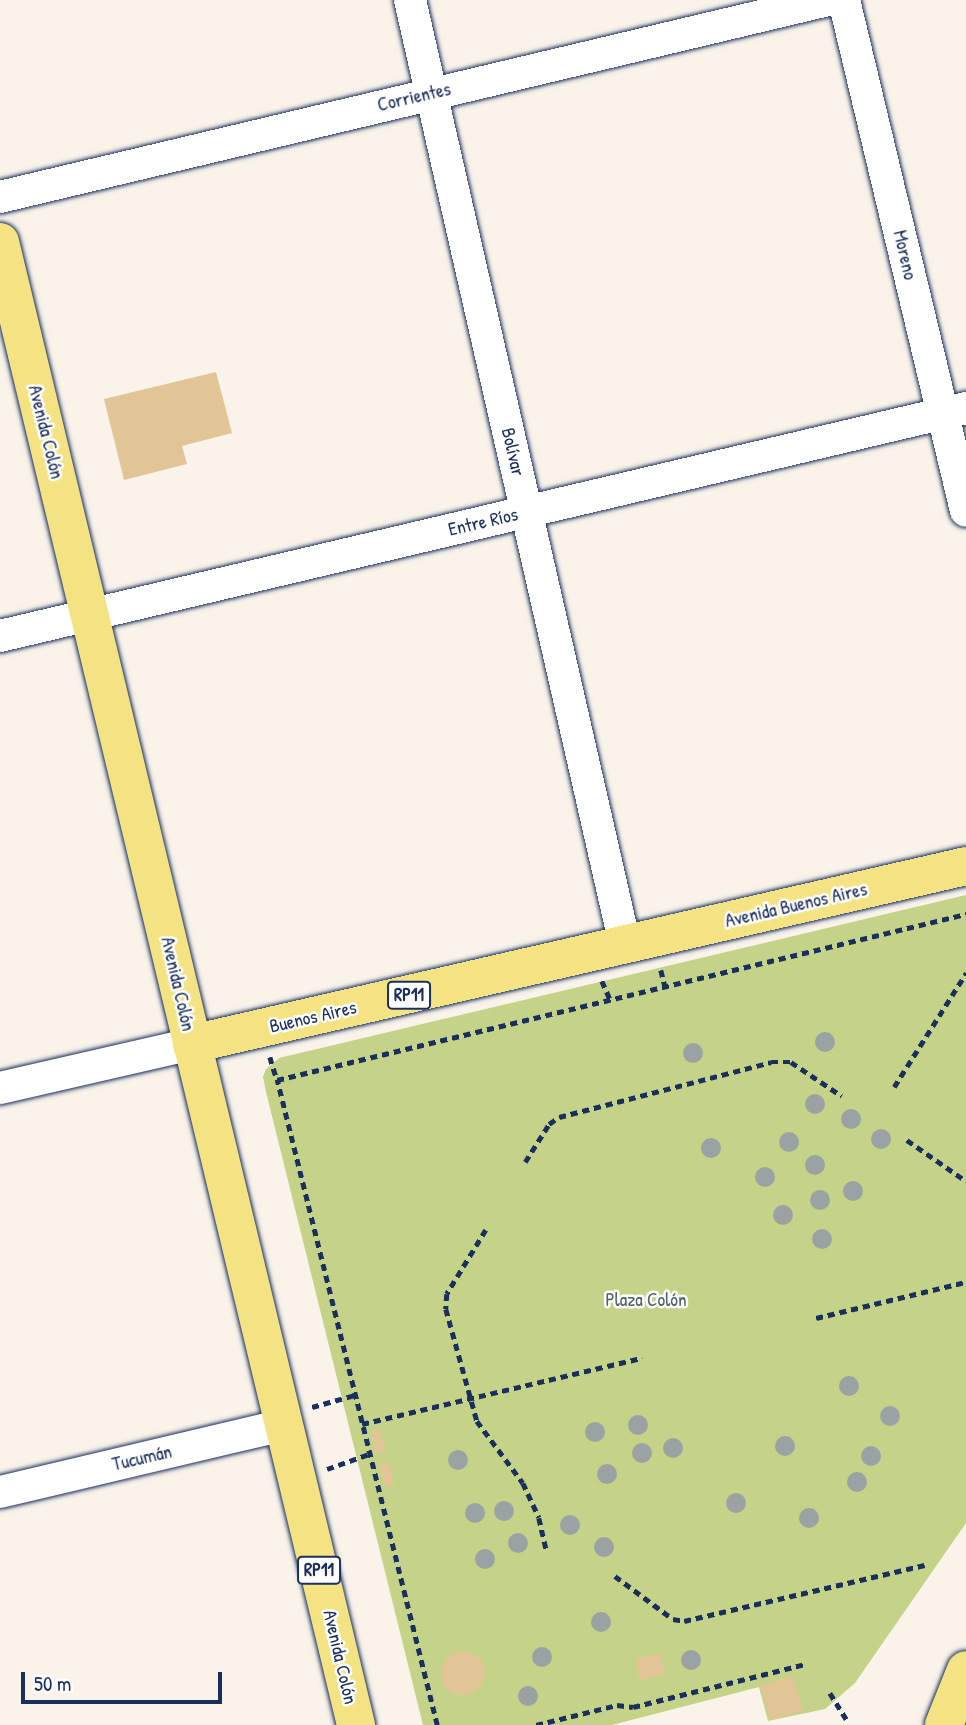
<!DOCTYPE html>
<meta charset="utf-8">
<style>
body{margin:0}
#map{position:relative;width:966px;height:1725px;overflow:hidden;background:#f9f3ea;font-family:"Patrick Hand",sans-serif}
div>[style]{position:absolute}
[style*='--x']{left:calc(var(--x)*1px);top:calc(var(--y)*1px);width:calc(var(--w)*1px);rotate:calc(var(--a)*1deg)}
.green>*{inset:0;background:#c4d387}
.building>*{inset:0;background:#e2c596;transform-origin:0 0}
.round{border-radius:50%}
.path>*{height:4.5px;margin-top:-2.25px;transform-origin:0;background:repeating-linear-gradient(90deg,#1b2f5e 0 7px,transparent 0 12px)}
.roads{filter:drop-shadow(0 0 2px #1b2f5e) drop-shadow(0 0 2px #1b2f5e)}
.minor>*{height:32px;margin:-16px;padding:0 16px;transform-origin:16px;border-radius:16px;background:#fff}
.major>*{height:38px;margin:-19px;padding:0 19px;transform-origin:19px;border-radius:19px;background:#f4e382}
.trees>*{width:20px;height:20px;margin:-10px;border-radius:50%;background:#9ba2a4}
span{translate:-50% -50%;white-space:nowrap;text-align:center;line-height:1.15;-webkit-text-stroke:5px #fff;paint-order:stroke}
.shield-label span{padding:2px 5px;background:#fff;border:2px solid;border-radius:5px;-webkit-text-stroke-width:0}
.shield-label{font-size:18px;color:#1b2f5e;font-weight:700}
.street-label{font-size:19px;color:#1b2f5e}
.park-label{font-size:19px;color:#4e606a}
.scale{position:absolute;left:21px;top:1672px;width:201px;height:32px;box-sizing:border-box;border:4px solid #1b2f5e;border-top:0;padding-left:9px;font-size:21px;line-height:24px;white-space:nowrap;color:#1b2f5e;-webkit-text-stroke:5px #fff;paint-order:stroke}
</style>
<div id="map">
<div class="green">
<i style="clip-path:polygon(966px 895px,966px 1523px,855px 1683px,825px 1709px,768px 1721px,759px 1687px,612px 1725px,423px 1725px,266px 1092px,263px 1077px,266px 1069px,279px 1058px)"></i>
</div>
<div class="building">
<i style="clip-path:polygon(216px 372px,232px 433px,182px 446px,187px 464px,124px 480px,104px 399px)"></i>
<i style="left:380px;top:1429px;width:23px;height:10px;rotate:77deg"></i>
<i style="left:389px;top:1462px;width:23px;height:10px;rotate:77deg"></i>
<i class="round" style="left:441px;top:1651px;width:44px;height:44px"></i>
<i style="left:660px;top:1653px;width:22px;height:26px;rotate:77deg"></i>
<i style="left:793px;top:1676px;width:36px;height:34px;rotate:74deg"></i>
</div>
<div class="path">
<i style="--x:661;--y:970;--w:16;--a:76"></i>
<i style="--x:602;--y:981;--w:20;--a:66"></i>
<i style="--x:270;--y:1057;--w:24;--a:73"></i>
<i style="--x:894;--y:1087;--w:135;--a:-57.7"></i>
<i style="--x:907;--y:1140;--w:72;--a:34.8"></i>
<i style="--x:525;--y:1162;--w:45;--a:-57.7"></i>
<i style="--x:549;--y:1124;--w:12;--a:-35"></i>
<i style="--x:559;--y:1117;--w:219;--a:-14.5"></i>
<i style="--x:771;--y:1062;--w:20;--a:0"></i>
<i style="--x:791;--y:1062;--w:61;--a:33.7"></i>
<i style="--x:486;--y:1230;--w:75;--a:121.4"></i>
<i style="--x:447;--y:1294;--w:15;--a:94"></i>
<i style="--x:446;--y:1309;--w:116;--a:74.5"></i>
<i style="--x:477;--y:1421;--w:77;--a:53.4"></i>
<i style="--x:523;--y:1483;--w:38;--a:65"></i>
<i style="--x:539;--y:1518;--w:32;--a:77"></i>
<i style="--x:816;--y:1318;--w:154;--a:-13.5"></i>
<i style="--x:312;--y:1407;--w:45;--a:-15.6"></i>
<i style="--x:362;--y:1424;--w:288;--a:-13.3"></i>
<i style="--x:327;--y:1469;--w:45;--a:-19.7"></i>
<i style="--x:615;--y:1576;--w:72;--a:36.6"></i>
<i style="--x:673;--y:1619;--w:11;--a:10"></i>
<i style="--x:684;--y:1621;--w:247;--a:-13.1"></i>
<i style="--x:830;--y:1693;--w:31;--a:58"></i>
<i style="--x:437;--y:1725;--w:665;--a:-103.93"></i>
<i style="--x:277;--y:1080;--w:709;--a:-13.55"></i>
<i style="--x:536;--y:1725;--w:83;--a:-13.9"></i>
<i style="--x:617;--y:1705;--w:16;--a:7"></i>
<i style="--x:633;--y:1707;--w:178;--a:-14"></i>
</div>
<div class="roads">
<div class="minor">
<i style="--x:410;--y:0;--w:969;--a:77.18"></i>
<i style="--x:844;--y:0;--w:525;--a:76.57"></i>
<i style="--x:0;--y:197;--w:851;--a:-13.38"></i>
<i style="--x:0;--y:636;--w:993;--a:-13.28"></i>
<i style="--x:0;--y:1088;--w:197;--a:-12.9"></i>
<i style="--x:0;--y:1492;--w:292;--a:-13.3"></i>
</div>
<div class="major">
<i style="--x:0;--y:242;--w:1525;--a:76.5"></i>
<i style="--x:192;--y:1044;--w:794;--a:-12.95"></i>
<i style="--x:944;--y:1725;--w:59;--a:-68.2"></i>
</div>
</div>
<div class="trees">
<i style="left:825px;top:1042px"></i>
<i style="left:693px;top:1053px"></i>
<i style="left:815px;top:1104px"></i>
<i style="left:851px;top:1119px"></i>
<i style="left:881px;top:1139px"></i>
<i style="left:789px;top:1142px"></i>
<i style="left:711px;top:1148px"></i>
<i style="left:815px;top:1165px"></i>
<i style="left:765px;top:1177px"></i>
<i style="left:853px;top:1191px"></i>
<i style="left:820px;top:1200px"></i>
<i style="left:783px;top:1215px"></i>
<i style="left:822px;top:1239px"></i>
<i style="left:849px;top:1386px"></i>
<i style="left:890px;top:1416px"></i>
<i style="left:638px;top:1425px"></i>
<i style="left:595px;top:1432px"></i>
<i style="left:785px;top:1446px"></i>
<i style="left:673px;top:1448px"></i>
<i style="left:642px;top:1453px"></i>
<i style="left:871px;top:1456px"></i>
<i style="left:458px;top:1460px"></i>
<i style="left:607px;top:1474px"></i>
<i style="left:857px;top:1482px"></i>
<i style="left:736px;top:1503px"></i>
<i style="left:504px;top:1511px"></i>
<i style="left:475px;top:1513px"></i>
<i style="left:809px;top:1518px"></i>
<i style="left:570px;top:1525px"></i>
<i style="left:518px;top:1543px"></i>
<i style="left:604px;top:1547px"></i>
<i style="left:485px;top:1559px"></i>
<i style="left:601px;top:1622px"></i>
<i style="left:542px;top:1657px"></i>
<i style="left:691px;top:1660px"></i>
<i style="left:528px;top:1696px"></i>
</div>
<div class="shield-label">
<span style="left:409px;top:995px">RP11</span>
<span style="left:319px;top:1570px">RP11</span>
</div>
<div class="street-label">
<span style="left:414px;top:97px;rotate:-13deg">Corrientes</span>
<span style="left:905px;top:255px;rotate:77deg">Moreno</span>
<span style="left:46px;top:432px;rotate:76deg">Avenida Colón</span>
<span style="left:513px;top:452px;rotate:77deg">Bolívar</span>
<span style="left:483px;top:522px;rotate:-13deg">Entre Ríos</span>
<span style="left:796px;top:905px;rotate:-13deg">Avenida Buenos Aires</span>
<span style="left:178px;top:984px;rotate:77deg">Avenida Colón</span>
<span style="left:313px;top:1017px;rotate:-13deg">Buenos Aires</span>
<span style="left:142px;top:1458px;rotate:-13deg">Tucumán</span>
<span style="left:340px;top:1657px;rotate:77deg">Avenida Colón</span>
</div>
<div class="park-label">
<span style="left:646px;top:1300px">Plaza Colón</span>
</div>
<div class="scale">50 m</div>
</div>
